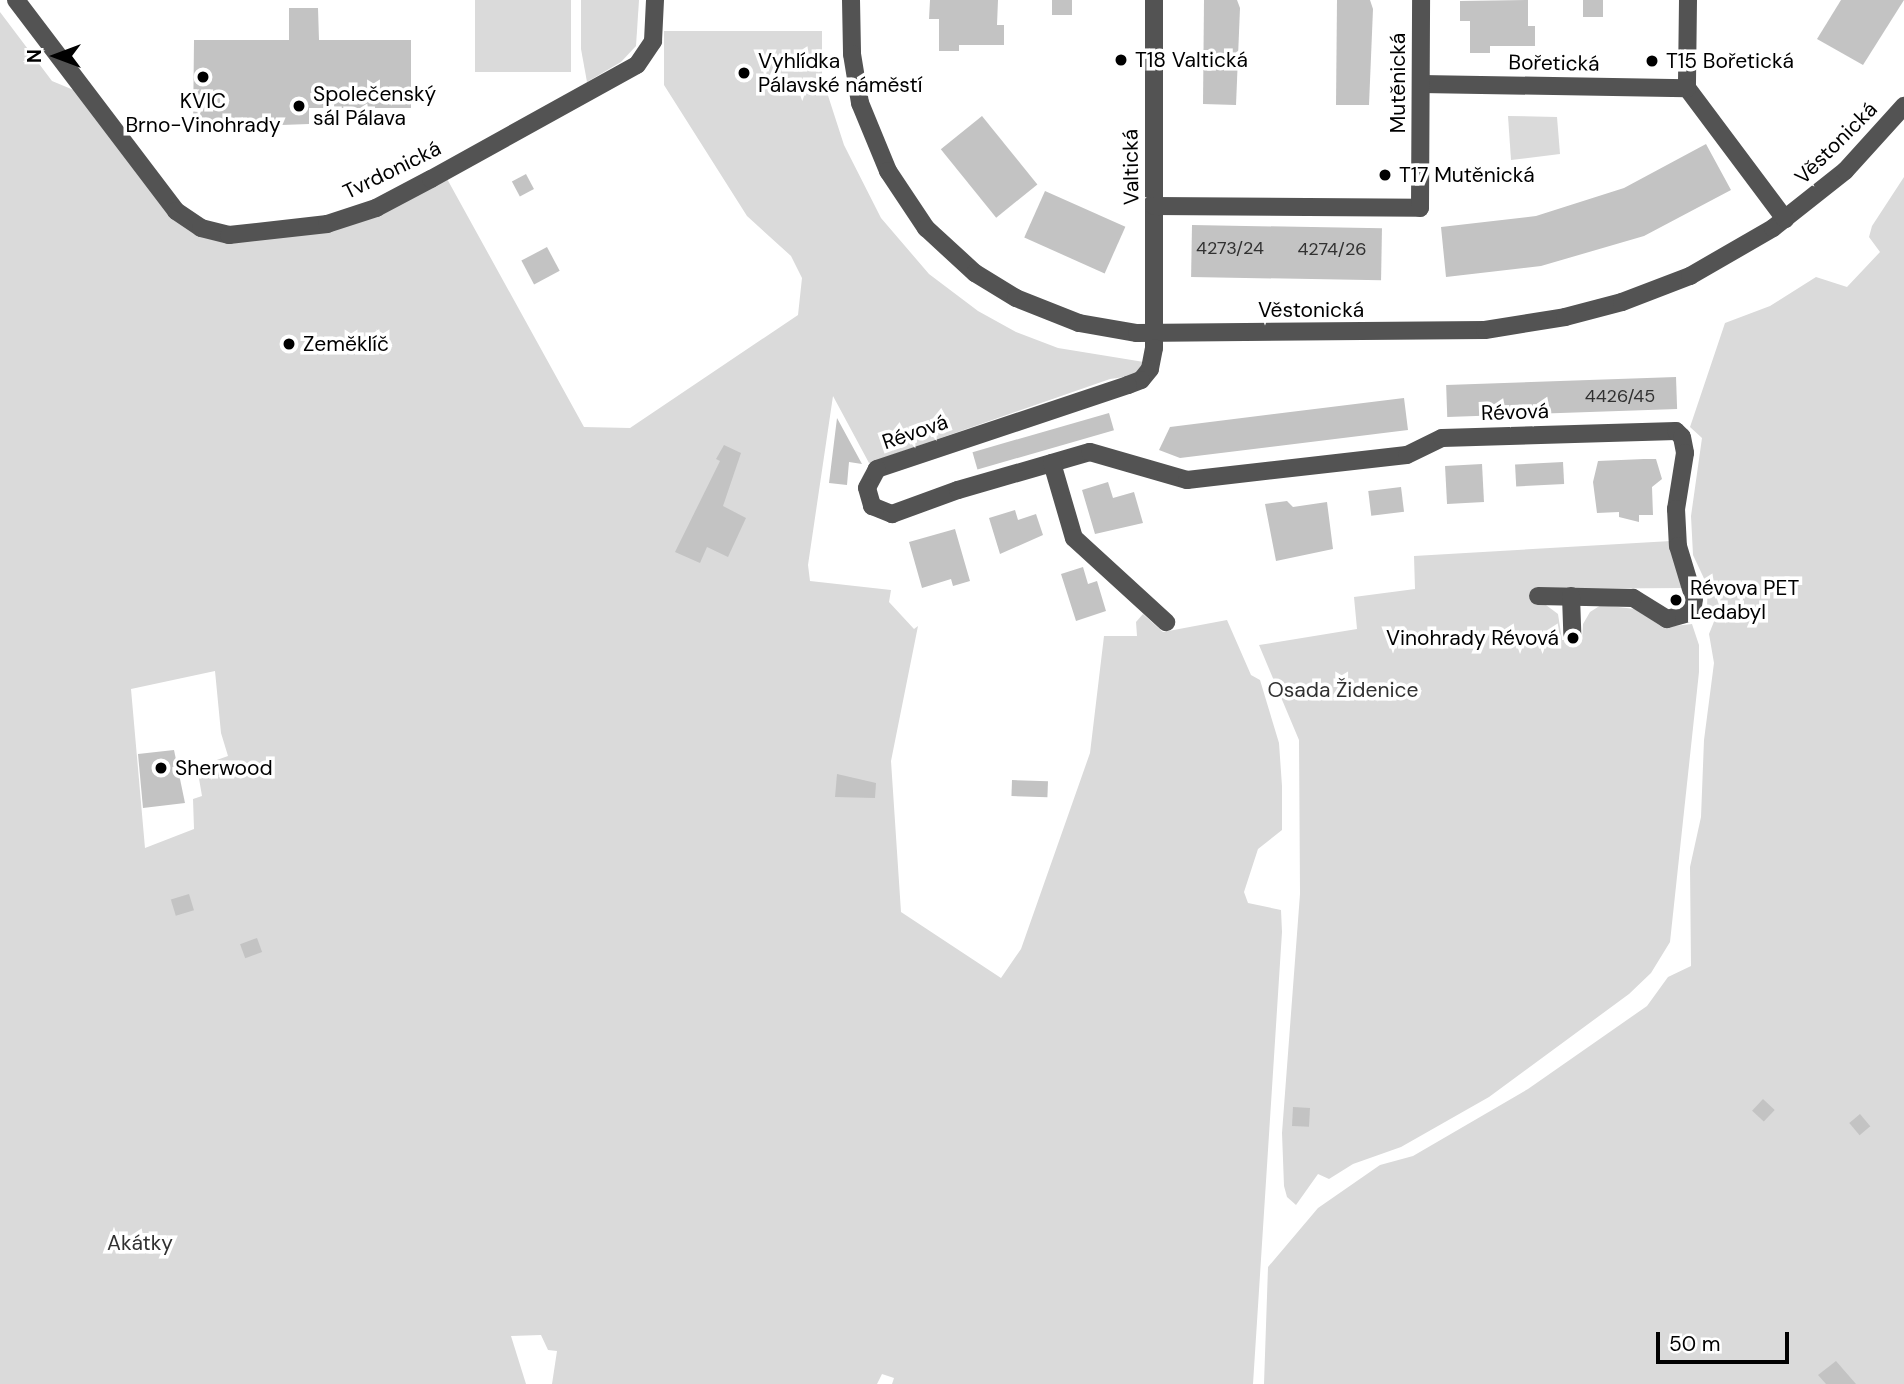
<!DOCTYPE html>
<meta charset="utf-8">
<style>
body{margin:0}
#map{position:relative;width:1904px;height:1384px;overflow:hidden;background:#fff;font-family:"DM Sans",sans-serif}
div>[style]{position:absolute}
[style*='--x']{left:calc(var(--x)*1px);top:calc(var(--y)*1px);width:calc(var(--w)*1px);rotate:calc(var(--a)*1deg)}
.green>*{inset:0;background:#dadada;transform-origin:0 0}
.building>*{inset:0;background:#c3c3c3;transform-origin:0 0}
.minor>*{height:18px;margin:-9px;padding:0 9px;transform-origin:9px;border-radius:9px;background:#535353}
.dots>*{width:19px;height:19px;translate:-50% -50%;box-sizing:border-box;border:4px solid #fff;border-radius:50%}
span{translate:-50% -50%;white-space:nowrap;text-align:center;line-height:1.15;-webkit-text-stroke:7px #fff;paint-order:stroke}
.number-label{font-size:18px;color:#313131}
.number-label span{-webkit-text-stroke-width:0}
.poi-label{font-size:21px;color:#000}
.left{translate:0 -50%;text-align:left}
.right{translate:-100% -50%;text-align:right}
.street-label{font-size:21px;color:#000}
.park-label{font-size:21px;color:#313131}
.north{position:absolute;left:21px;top:21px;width:70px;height:70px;-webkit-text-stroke:5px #fff;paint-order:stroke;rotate:270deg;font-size:19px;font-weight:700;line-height:28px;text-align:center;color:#000}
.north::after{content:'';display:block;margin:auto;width:24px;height:32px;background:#000;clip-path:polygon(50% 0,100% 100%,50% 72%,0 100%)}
.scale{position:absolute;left:1656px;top:1332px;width:133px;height:32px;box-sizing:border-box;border:4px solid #000;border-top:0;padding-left:9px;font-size:21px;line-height:24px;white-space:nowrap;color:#000;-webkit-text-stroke:5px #fff;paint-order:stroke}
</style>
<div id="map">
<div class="green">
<i style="left:475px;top:0;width:96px;height:72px"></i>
<i style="clip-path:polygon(581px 0,639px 0,636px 46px,621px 62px,587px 82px,581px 49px)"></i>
<i style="clip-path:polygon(evenodd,0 12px,52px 81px,76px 91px,178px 216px,262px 237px,446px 177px,584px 427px,630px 428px,798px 315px,802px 278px,791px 256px,747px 216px,664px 85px,664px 31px,822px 31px,822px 77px,844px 145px,881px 218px,929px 274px,978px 311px,1016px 332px,1058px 348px,1144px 362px,1138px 375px,1110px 379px,869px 463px,833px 396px,808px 565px,810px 581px,891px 590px,889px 602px,914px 629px,918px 626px,891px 761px,901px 912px,1001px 978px,1021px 949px,1090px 753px,1104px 636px,1137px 636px,1136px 622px,1143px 614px,1163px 632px,1227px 620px,1251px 675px,1260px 680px,1279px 743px,1282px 786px,1282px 830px,1258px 849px,1244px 892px,1248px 903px,1281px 910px,1282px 932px,1253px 1384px,892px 1384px,894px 1378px,882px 1374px,877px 1384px,552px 1384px,557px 1351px,548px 1350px,541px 1335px,511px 1336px,526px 1384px,0 1384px,0 12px,215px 671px,221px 733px,228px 756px,197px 767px,202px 796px,193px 799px,194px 829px,145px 848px,131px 689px,215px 671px)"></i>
<i style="clip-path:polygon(1508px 116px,1557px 117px,1560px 154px,1511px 160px)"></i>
<i style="clip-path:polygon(1904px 177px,1904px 1384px,1264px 1384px,1268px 1267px,1318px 1208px,1380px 1165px,1413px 1156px,1528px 1089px,1647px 1006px,1668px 977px,1691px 966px,1690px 867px,1701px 817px,1704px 740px,1714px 663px,1709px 634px,1717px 614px,1707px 605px,1708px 587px,1693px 555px,1691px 516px,1702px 438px,1690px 427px,1725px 323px,1770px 306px,1816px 277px,1847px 287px,1880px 252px,1869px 237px,1872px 226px)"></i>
<i style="clip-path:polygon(1671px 541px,1684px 588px,1536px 589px,1542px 602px,1558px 614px,1562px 640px,1582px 641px,1583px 624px,1590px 612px,1601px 605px,1635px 609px,1665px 627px,1692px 624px,1699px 645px,1699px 672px,1670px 942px,1651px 973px,1629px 994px,1489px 1097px,1401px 1147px,1353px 1164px,1329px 1179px,1318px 1174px,1296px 1205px,1287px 1197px,1284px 1186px,1282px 1133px,1300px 894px,1299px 740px,1259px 645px,1357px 629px,1354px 597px,1415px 589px,1414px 556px)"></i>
</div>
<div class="building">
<i style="clip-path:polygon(930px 0,998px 0,997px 25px,1004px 25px,1004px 45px,959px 45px,959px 51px,939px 51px,939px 19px,929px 19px)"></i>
<i style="left:1052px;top:0;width:20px;height:15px"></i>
<i style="clip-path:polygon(1204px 0,1237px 0,1240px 8px,1236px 105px,1203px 104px)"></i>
<i style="clip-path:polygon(1337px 0,1370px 0,1373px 9px,1369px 105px,1336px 105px)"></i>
<i style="clip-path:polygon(1528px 0,1528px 26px,1535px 26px,1535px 46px,1490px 46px,1490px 53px,1470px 53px,1470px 21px,1460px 21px,1460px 1px)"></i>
<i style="left:1583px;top:0;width:20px;height:17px"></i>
<i style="clip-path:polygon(1841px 0,1904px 0,1863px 65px,1817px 39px)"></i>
<i style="clip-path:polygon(289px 8px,318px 8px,319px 40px,411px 40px,411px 108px,309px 108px,309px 124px,193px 128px,194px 40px,289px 40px)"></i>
<i style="left:982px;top:116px;width:88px;height:53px;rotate:51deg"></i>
<i style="clip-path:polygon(1706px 144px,1731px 190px,1644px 236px,1541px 266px,1446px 277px,1441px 227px,1536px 216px,1624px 188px)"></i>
<i style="left:526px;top:174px;width:17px;height:16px;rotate:62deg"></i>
<i style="left:1045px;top:191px;width:88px;height:51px;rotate:24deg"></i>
<i style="left:1192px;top:225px;width:190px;height:52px;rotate:1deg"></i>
<i style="left:547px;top:247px;width:27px;height:29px;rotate:62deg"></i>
<i style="left:1676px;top:377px;width:32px;height:230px;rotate:88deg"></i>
<i style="clip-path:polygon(1404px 398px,1408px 430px,1180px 458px,1159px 450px,1170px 427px)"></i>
<i style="left:1109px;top:413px;width:18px;height:142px;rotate:74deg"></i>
<i style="clip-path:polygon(837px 418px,862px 464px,849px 462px,847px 485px,829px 483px)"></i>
<i style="clip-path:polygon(724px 445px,741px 453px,723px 506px,746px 518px,728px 557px,707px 547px,700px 563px,675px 552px,720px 461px,716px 459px)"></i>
<i style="clip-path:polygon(1644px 459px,1656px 459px,1662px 479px,1652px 487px,1653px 515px,1639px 515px,1639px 522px,1619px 517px,1619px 512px,1597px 513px,1593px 482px,1598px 461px)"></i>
<i style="left:1563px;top:462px;width:22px;height:48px;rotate:87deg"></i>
<i style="left:1482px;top:464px;width:38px;height:37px;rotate:87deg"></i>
<i style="clip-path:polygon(1108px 482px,1113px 498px,1134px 492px,1143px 523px,1095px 534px,1082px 490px)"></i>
<i style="left:1401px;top:487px;width:25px;height:33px;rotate:83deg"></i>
<i style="clip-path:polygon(1287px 501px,1293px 507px,1327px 502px,1333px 549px,1276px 561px,1265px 504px)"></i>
<i style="clip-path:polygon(1015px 510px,1018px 520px,1036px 514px,1043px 535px,1000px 554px,989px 518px)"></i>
<i style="clip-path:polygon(955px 529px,970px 581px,953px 586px,951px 579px,922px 588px,909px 542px)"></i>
<i style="clip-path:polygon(1083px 567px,1088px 584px,1097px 581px,1106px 611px,1076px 621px,1061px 574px)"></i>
<i style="clip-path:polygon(174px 750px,185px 803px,143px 808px,138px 754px)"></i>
<i style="clip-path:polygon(837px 774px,876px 783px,875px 798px,835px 797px)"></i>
<i style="left:1012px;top:780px;width:36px;height:16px;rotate:2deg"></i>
<i style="left:189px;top:894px;width:17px;height:19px;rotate:73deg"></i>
<i style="left:257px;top:938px;width:15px;height:18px;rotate:70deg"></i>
<i style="left:1763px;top:1099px;width:16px;height:16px;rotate:43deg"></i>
<i style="left:1293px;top:1107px;width:17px;height:19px;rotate:3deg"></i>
<i style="left:1860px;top:1114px;width:16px;height:14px;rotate:50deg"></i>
<i style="clip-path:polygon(1836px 1361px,1856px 1384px,1826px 1384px,1818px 1375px)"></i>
</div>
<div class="minor">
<i style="--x:16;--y:0;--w:265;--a:52.8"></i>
<i style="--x:176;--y:211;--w:30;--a:34"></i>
<i style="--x:201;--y:228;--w:29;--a:14"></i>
<i style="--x:229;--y:235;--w:99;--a:-6.4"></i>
<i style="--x:327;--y:224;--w:52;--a:-18.1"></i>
<i style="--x:376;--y:208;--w:62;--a:-27.8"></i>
<i style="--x:431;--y:179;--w:235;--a:-29"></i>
<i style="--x:637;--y:65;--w:29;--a:-56"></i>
<i style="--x:653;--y:41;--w:41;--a:-87.2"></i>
<i style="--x:851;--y:0;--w:54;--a:88.9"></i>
<i style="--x:852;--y:54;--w:50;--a:80.7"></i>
<i style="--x:860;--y:103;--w:74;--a:67.6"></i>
<i style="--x:888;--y:171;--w:69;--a:56.3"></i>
<i style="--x:926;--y:228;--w:67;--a:42.6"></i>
<i style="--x:975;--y:273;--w:48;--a:31.4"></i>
<i style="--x:1016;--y:298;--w:68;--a:21.6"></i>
<i style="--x:1079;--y:323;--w:59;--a:9.8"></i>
<i style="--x:1137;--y:333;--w:348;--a:-0.5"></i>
<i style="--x:1485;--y:330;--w:81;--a:-9.2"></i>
<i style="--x:1565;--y:317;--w:59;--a:-14.7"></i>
<i style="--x:1622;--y:302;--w:73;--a:-20.9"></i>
<i style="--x:1690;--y:276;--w:96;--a:-30"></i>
<i style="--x:1773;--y:228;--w:92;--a:-38.4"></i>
<i style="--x:1845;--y:171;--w:88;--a:-47.8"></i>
<i style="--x:1154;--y:0;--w:348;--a:90"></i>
<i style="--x:1154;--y:348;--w:21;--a:101"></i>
<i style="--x:1150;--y:369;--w:14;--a:129"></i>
<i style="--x:1141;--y:380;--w:14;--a:159"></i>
<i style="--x:1128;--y:385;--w:265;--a:161.5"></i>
<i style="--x:877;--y:469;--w:21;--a:118"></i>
<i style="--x:867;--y:488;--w:19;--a:74"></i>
<i style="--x:872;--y:506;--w:22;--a:22"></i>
<i style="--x:892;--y:514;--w:70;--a:-20"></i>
<i style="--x:958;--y:490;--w:137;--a:-16.1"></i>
<i style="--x:1090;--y:452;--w:101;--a:16.1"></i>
<i style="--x:1187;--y:480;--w:221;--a:-6.5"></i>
<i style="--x:1407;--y:455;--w:39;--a:-26"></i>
<i style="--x:1442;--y:438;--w:234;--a:-1.7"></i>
<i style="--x:1676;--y:431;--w:8;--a:45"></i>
<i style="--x:1682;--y:437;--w:16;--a:79"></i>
<i style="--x:1685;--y:453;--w:57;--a:99.1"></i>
<i style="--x:1676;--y:509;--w:37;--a:87"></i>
<i style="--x:1678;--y:546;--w:55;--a:73.2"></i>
<i style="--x:1694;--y:599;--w:13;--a:99"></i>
<i style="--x:1692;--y:612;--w:26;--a:164"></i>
<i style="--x:1667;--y:619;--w:40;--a:-148"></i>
<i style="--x:1633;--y:598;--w:95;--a:-178.8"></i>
<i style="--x:1688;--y:0;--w:88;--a:90.7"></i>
<i style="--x:1687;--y:88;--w:164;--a:53.2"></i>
<i style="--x:1421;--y:84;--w:266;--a:0.9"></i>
<i style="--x:1154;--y:206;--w:266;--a:0.4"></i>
<i style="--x:1420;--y:208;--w:208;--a:-89.7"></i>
<i style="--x:1052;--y:463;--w:78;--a:73.7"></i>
<i style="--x:1074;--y:538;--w:125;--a:42.4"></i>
<i style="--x:1571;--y:596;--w:38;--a:88"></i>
</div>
<div class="dots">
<i style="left:1121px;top:60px;background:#000"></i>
<i style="left:1652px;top:61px;background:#000"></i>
<i style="left:744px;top:73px;background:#000"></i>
<i style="left:203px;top:77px;background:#000"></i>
<i style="left:299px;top:106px;background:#000"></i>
<i style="left:1385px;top:175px;background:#000"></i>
<i style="left:289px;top:344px;background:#000"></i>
<i style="left:1676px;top:600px;background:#000"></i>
<i style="left:1573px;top:638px;background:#000"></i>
<i style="left:161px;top:768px;background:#000"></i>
</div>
<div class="number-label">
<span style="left:1230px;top:248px">4273/24</span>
<span style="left:1332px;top:249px">4274/26</span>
<span style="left:1620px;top:396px">4426/45</span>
</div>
<div class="poi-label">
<span class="left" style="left:1135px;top:60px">T18 Valtická</span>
<span class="left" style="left:758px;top:73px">Vyhlídka<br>Pálavské náměstí</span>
<span class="left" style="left:1666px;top:61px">T15 Bořetická</span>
<span class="left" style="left:313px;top:106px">Společenský<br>sál Pálava</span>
<span style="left:203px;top:113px">KVIC<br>Brno-Vinohrady</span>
<span class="left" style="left:1399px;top:175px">T17 Mutěnická</span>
<span class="left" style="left:303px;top:344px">Zeměklíč</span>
<span class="left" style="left:1690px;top:600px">Révova PET<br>Ledabyl</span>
<span class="right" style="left:1559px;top:638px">Vinohrady Révová</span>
<span class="left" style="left:175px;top:768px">Sherwood</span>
</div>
<div class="street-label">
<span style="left:1554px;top:63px;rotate:1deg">Bořetická</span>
<span style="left:1398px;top:83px;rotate:-90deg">Mutěnická</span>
<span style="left:1836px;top:143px;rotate:-45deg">Věstonická</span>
<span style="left:1131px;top:167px;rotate:-91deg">Valtická</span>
<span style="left:392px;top:170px;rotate:-26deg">Tvrdonická</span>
<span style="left:1311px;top:310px">Věstonická</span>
<span style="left:1515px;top:412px;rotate:-2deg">Révová</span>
<span style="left:915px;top:432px;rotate:-19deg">Révová</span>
</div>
<div class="park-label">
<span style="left:1343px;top:690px">Osada Židenice</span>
<span style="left:140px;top:1243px">Akátky</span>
</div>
<div class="north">N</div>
<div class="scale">50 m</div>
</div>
